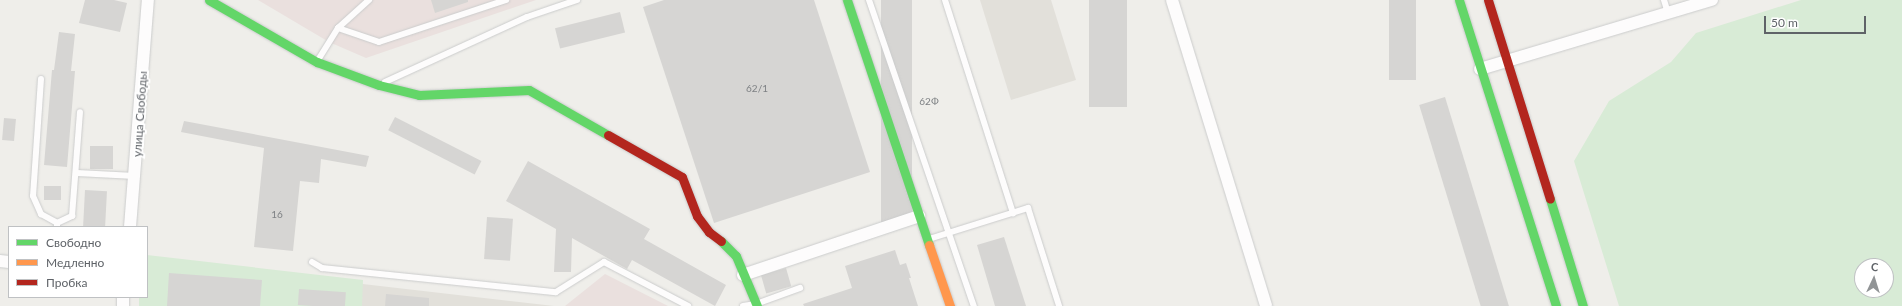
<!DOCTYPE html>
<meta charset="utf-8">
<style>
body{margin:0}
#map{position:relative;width:1902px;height:306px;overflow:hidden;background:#efeeea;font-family:Lato,sans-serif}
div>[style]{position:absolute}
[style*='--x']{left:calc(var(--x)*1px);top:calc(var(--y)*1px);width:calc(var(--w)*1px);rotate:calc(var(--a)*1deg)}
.education>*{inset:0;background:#e2e0da}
.medical>*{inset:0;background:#eae0de}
.green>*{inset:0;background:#d8ebd6}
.building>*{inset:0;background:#d6d5d3;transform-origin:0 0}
.roads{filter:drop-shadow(0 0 1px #cbcccc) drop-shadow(0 0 1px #cbcccc)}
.lane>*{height:6px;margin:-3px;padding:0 3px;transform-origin:3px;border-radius:3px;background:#fdfcfc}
.street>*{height:12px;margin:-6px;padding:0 6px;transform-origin:6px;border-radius:6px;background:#fdfcfc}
.fast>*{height:9px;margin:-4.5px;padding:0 4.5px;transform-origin:4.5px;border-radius:4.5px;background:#63d668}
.slow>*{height:9px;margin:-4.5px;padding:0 4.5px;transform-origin:4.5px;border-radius:4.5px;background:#ff974d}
.jam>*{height:9px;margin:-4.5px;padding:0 4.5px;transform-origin:4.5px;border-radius:4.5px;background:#b3261e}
span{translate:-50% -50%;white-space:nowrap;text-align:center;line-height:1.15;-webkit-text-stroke:4px #fff;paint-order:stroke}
.number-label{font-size:10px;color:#7e8184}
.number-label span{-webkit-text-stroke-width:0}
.street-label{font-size:12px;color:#5f6368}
.legend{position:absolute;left:8px;top:226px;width:140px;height:72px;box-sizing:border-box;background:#fff;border:1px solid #bfc1c3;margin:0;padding:5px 7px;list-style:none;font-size:12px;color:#5f6368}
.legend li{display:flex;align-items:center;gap:8px;height:20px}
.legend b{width:20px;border:1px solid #bfc1c3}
.north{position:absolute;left:1854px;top:258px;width:40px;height:40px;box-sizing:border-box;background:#fff;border:1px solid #bfc1c3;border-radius:50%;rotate:4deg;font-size:11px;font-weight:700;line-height:16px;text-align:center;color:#5f6368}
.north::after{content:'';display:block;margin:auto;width:14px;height:18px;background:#919496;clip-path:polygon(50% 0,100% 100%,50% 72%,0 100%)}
.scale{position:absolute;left:1764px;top:16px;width:102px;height:18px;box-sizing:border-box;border:2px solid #5f6368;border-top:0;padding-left:5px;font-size:12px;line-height:14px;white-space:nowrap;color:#5f6368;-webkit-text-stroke:3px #fff;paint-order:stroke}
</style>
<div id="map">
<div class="education">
<i style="clip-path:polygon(980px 0,1051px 0,1076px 80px,1011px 100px)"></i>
<i style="clip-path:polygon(354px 283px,554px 306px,353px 306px)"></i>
</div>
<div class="medical">
<i style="clip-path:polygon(258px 0,536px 0,366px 58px,329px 42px)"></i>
<i style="clip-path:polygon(605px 274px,668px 306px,565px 306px)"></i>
</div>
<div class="green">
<i style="clip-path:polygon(evenodd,1801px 0,1902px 0,1902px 306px,1619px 306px,1574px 161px,1609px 101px,1671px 62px,1696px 33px,1801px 0,1862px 266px,1886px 266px,1886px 290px,1862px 290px,1862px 266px)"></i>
<i style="clip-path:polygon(147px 255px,363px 280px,362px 306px,139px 306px,139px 297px,147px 297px)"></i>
</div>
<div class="building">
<i style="clip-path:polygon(85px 0,114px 0,127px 3px,120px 32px,79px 23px)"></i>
<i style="clip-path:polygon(431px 0,468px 0,468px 2px,435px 13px)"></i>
<i style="clip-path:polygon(664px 0,814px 0,870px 172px,714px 223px,643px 7px)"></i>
<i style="left:881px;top:0;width:31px;height:223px"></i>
<i style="left:1089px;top:0;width:38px;height:107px"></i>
<i style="left:1389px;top:0;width:27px;height:80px"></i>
<i style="left:620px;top:12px;width:21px;height:67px;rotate:76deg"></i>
<i style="clip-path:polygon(59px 32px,75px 34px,71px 71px,75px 71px,67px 167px,44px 165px,52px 70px,54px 70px)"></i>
<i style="left:1445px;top:97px;width:219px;height:27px;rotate:73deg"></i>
<i style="left:395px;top:117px;width:97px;height:15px;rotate:27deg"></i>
<i style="left:4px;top:118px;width:12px;height:22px;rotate:5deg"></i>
<i style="clip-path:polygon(184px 121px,369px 156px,366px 167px,321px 159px,319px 183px,300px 181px,293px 251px,254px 247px,264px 148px,181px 132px)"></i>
<i style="left:90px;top:146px;width:23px;height:23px"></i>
<i style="clip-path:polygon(528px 161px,650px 229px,644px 239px,726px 285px,715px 306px,632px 260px,627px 269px,572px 238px,571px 272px,554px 272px,556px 229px,506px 201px)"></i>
<i style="left:44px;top:186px;width:17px;height:14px"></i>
<i style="left:85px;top:190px;width:22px;height:37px;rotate:3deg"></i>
<i style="left:487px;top:217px;width:26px;height:42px;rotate:4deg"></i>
<i style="clip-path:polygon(1004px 237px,1026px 306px,995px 306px,977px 245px)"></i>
<i style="clip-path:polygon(895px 250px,900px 265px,906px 263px,911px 278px,909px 278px,918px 306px,804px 306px,803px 304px,852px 288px,845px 266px)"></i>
<i style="left:786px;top:268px;width:19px;height:26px;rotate:74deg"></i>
<i style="clip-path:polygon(169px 273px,262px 280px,260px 306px,167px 306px)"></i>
<i style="left:299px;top:289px;width:47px;height:16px;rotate:4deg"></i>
<i style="clip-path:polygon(386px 294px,429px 298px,429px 306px,385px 306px)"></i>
</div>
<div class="roads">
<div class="lane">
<i style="--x:869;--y:0;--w:324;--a:71.1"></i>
<i style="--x:945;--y:0;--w:224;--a:72.3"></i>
<i style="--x:1664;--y:0;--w:14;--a:73"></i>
<i style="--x:338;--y:28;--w:42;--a:-42.1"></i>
<i style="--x:318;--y:60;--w:38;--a:-58"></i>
<i style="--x:338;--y:28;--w:43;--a:18.9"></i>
<i style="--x:379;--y:42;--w:134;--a:-18.3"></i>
<i style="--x:41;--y:79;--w:117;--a:93.9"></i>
<i style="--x:33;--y:196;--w:20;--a:66"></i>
<i style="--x:41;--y:214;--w:18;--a:29"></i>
<i style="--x:57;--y:223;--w:4;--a:90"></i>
<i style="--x:385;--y:82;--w:156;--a:-24.6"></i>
<i style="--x:527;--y:17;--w:53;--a:-18.8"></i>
<i style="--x:77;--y:173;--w:58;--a:3"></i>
<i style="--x:57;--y:223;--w:17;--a:-25"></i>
<i style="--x:72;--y:216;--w:104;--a:-85.6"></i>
<i style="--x:929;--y:239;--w:104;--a:-17.4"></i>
<i style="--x:1028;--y:208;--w:103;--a:72.4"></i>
<i style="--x:312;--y:262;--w:12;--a:31"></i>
<i style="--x:322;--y:268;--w:235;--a:5.9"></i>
<i style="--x:556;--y:292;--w:57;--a:-32"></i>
<i style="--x:604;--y:262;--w:95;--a:27.6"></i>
<i style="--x:743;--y:306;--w:13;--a:-9"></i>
<i style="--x:756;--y:304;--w:47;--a:-20"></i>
</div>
<div class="street">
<i style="--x:1172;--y:0;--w:320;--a:72.9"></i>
<i style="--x:1480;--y:69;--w:242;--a:-16.6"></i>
<i style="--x:130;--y:227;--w:228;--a:-85.5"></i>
<i style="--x:0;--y:261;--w:9;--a:6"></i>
<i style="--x:743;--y:275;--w:186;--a:-18.5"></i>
<i style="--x:123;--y:306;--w:9;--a:-90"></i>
</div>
<div class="fast">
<i style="--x:209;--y:0;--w:125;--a:29.9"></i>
<i style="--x:317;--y:62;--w:66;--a:20.4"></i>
<i style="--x:379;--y:85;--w:41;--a:14"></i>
<i style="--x:419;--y:95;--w:110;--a:-2.6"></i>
<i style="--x:529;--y:90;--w:91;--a:29.7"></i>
<i style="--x:847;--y:0;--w:258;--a:71.5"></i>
<i style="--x:1459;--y:0;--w:321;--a:72.4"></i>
<i style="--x:1550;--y:199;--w:112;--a:72.9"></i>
<i style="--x:721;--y:241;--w:21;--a:45"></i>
<i style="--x:736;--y:256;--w:54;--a:67.2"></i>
</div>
<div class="slow">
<i style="--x:929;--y:245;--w:65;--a:71"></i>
</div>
<div class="jam">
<i style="--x:1488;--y:0;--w:208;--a:72.7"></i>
<i style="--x:608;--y:135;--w:85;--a:29.6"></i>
<i style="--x:682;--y:177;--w:42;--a:69"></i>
<i style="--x:697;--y:216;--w:20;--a:53"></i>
<i style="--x:709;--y:232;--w:15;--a:37"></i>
</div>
</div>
<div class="number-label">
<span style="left:757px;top:89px">62/1</span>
<span style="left:929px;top:102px">62Ф</span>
<span style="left:277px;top:215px">16</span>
</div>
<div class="street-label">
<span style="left:140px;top:114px;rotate:-86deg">улица Свободы</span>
</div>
<ul class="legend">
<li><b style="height:5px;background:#63d668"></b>Свободно</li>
<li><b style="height:5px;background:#ff974d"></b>Медленно</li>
<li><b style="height:5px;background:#b3261e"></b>Пробка</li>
</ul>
<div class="north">С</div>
<div class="scale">50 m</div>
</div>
